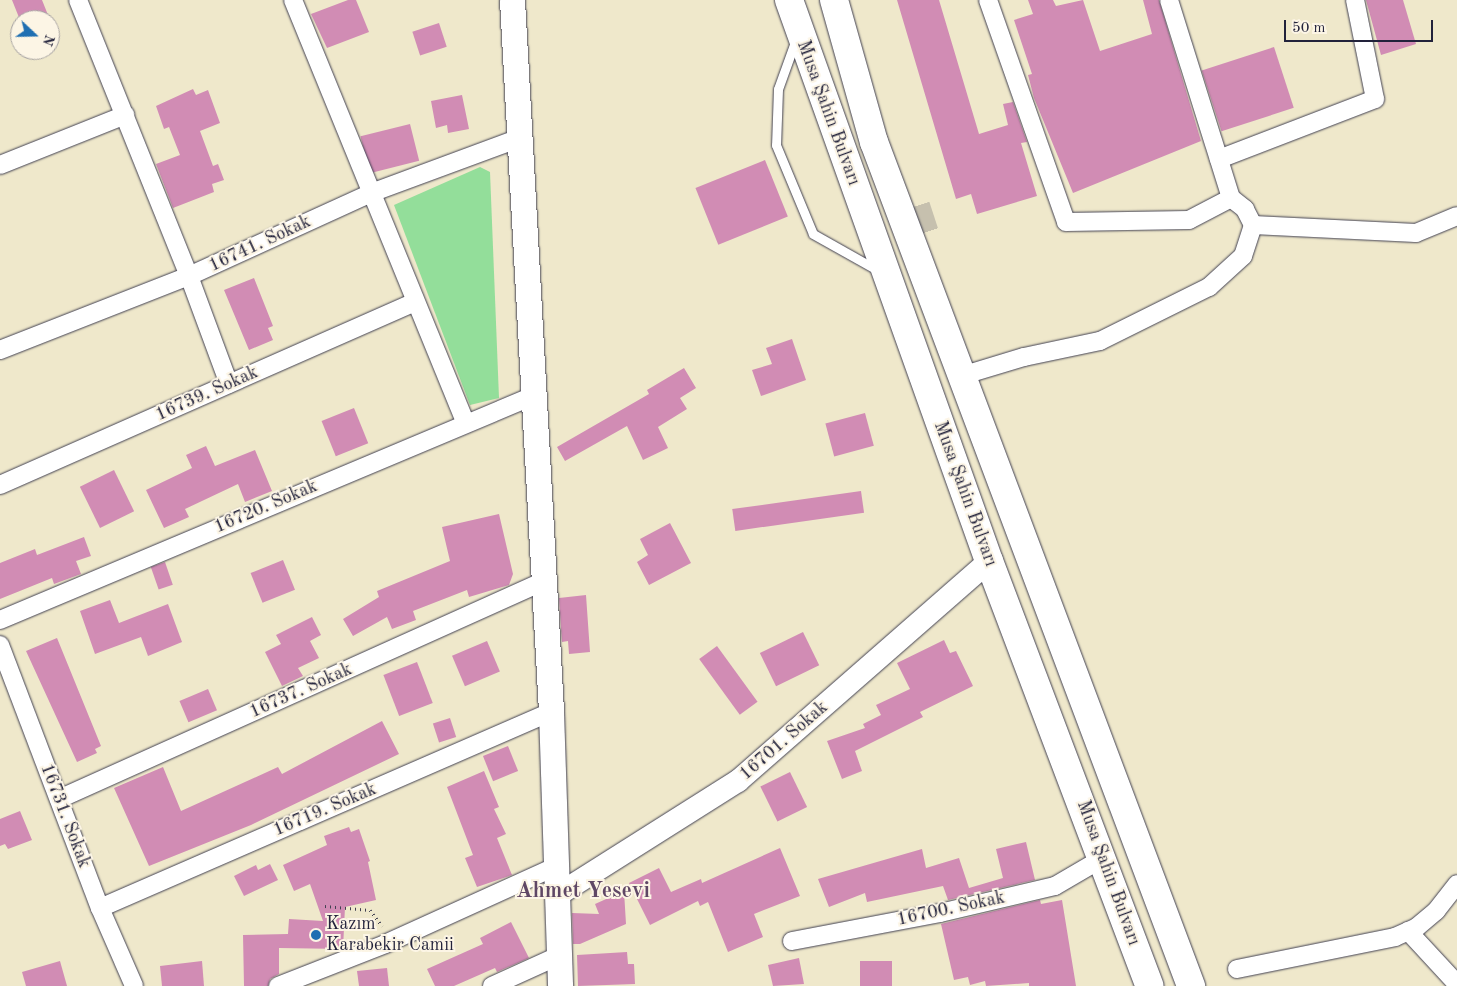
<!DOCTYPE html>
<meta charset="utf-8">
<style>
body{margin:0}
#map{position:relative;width:1457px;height:986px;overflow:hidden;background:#efe8cb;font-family:"Old Standard TT",serif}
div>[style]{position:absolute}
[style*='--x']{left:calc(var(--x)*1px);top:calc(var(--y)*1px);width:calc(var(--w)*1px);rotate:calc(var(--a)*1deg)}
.green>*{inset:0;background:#93de9a}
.building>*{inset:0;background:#d18cb4;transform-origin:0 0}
.trunk-tunnel>*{height:28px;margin-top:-14px;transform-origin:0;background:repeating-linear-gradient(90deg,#c6c0ae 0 28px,transparent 0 42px)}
.path>*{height:3px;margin-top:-1.5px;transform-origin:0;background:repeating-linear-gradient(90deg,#414051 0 1px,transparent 0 5px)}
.roads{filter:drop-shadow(0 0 1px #414051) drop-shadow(0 0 1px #414051)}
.service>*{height:9px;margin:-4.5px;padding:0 4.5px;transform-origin:4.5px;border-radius:4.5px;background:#fff}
.minor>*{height:18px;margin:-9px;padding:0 9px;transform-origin:9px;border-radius:9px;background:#fff}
.tertiary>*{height:22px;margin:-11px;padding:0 11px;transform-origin:11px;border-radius:11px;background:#fff}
.secondary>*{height:25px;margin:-12.5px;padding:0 12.5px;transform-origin:12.5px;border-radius:12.5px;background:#fff}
.trunk>*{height:28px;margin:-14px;padding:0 14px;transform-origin:14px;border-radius:14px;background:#fff}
.dots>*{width:14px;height:14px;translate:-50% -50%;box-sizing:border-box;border:2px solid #fcf5e5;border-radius:50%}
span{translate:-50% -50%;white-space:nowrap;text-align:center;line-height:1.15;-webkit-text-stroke:4px #fcf5e5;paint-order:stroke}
.street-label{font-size:18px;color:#22223b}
.poi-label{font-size:18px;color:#22223b}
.left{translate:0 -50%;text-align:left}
.district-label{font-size:22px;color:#5f4765;font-weight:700}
.north{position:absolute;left:10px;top:10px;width:50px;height:50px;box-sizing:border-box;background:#fcf5e5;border:1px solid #a5a1a1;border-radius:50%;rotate:111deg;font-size:14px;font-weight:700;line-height:20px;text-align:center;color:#22223b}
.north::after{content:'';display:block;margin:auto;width:18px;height:22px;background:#1f6fb2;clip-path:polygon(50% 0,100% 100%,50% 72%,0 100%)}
.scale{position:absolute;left:1284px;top:20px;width:149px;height:22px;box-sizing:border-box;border:2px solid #22223b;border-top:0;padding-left:6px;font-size:15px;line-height:18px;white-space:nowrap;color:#22223b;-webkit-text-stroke:4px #fcf5e5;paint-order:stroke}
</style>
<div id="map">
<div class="green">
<i style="clip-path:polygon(480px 167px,490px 172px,499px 398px,470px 405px,394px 205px)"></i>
</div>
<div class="building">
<i style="clip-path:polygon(12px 0,42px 0,50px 20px,20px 20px)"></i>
<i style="clip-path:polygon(348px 0,356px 0,369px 32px,327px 48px,311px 14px)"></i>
<i style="clip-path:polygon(897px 0,939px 0,979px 134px,1008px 125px,1003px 104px,1013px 102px,1027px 142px,1021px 143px,1037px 196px,977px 214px,971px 194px,956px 199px)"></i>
<i style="clip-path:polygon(1028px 0,1053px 0,1056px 6px,1083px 0,1100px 51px,1152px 34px,1143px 0,1159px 0,1201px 141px,1073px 193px,1034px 98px,1028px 75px,1032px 74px,1014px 20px,1033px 14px)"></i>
<i style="clip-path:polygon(1366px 0,1403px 0,1416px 44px,1381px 55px)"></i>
<i style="left:439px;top:23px;width:25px;height:28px;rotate:72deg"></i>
<i style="left:1274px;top:47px;width:64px;height:76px;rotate:72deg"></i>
<i style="clip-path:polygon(193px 89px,196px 95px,208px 90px,220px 123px,200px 131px,213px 166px,218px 164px,224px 180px,212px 184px,214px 192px,173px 208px,156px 164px,180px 155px,169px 127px,164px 129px,156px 106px)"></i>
<i style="clip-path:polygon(462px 95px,469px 129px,448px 133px,447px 125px,436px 128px,431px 101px)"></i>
<i style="left:410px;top:124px;width:38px;height:51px;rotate:76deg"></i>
<i style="left:765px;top:160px;width:61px;height:75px;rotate:68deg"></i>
<i style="clip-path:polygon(254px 278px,273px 326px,268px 328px,273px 340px,249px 350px,224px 290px)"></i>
<i style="clip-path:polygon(792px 339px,806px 380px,761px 396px,752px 370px,772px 364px,766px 348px)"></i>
<i style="clip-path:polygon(684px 368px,696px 388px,680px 398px,687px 409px,658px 427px,668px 448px,643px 460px,627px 426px,565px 461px,557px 447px,649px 394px,647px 390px)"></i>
<i style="left:354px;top:408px;width:38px;height:35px;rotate:68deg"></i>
<i style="left:865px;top:413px;width:34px;height:41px;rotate:75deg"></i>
<i style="clip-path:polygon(206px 446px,215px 466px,255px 450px,272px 491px,245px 502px,238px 484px,185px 509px,189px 517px,164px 528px,146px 490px,192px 468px,186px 455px)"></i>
<i style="left:114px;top:470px;width:46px;height:38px;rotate:64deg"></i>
<i style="left:861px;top:491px;width:22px;height:130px;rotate:82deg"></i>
<i style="clip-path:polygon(499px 514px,513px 574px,509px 585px,469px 597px,467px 590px,413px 611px,416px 620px,392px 629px,387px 617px,353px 636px,343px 619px,379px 597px,377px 591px,450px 561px,442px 527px)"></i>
<i style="clip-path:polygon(670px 523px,691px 563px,649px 585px,637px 562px,648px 555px,640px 539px)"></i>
<i style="clip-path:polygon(84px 537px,91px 556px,76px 561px,81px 574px,54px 584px,52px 578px,0 599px,0 563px,35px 549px,37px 555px)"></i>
<i style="left:283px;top:560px;width:32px;height:35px;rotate:68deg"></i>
<i style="left:165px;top:562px;width:24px;height:15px;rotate:71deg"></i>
<i style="clip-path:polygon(586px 595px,590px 652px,569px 654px,568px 641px,562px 642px,559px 598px)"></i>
<i style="clip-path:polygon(110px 600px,119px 623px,168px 604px,182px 642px,148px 656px,141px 637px,95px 654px,80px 611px)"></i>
<i style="clip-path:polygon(312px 617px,321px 635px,310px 641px,319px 658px,298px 668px,303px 676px,282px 686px,265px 652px,281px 644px,276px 635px)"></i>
<i style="left:803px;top:632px;width:37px;height:48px;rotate:64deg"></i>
<i style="clip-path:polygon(57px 638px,101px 746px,95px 749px,97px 753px,77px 762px,26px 651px)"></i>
<i style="clip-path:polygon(944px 640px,950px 653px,956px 651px,973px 686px,920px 712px,923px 717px,855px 751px,862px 771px,842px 779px,827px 741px,865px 728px,863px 724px,881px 715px,876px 705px,910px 689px,897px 663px)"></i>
<i style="left:487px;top:641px;width:33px;height:38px;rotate:67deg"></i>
<i style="left:717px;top:646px;width:69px;height:22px;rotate:54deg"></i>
<i style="left:417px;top:662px;width:44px;height:36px;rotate:69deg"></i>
<i style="left:208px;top:689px;width:23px;height:31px;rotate:67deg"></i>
<i style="left:450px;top:718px;width:20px;height:18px;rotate:72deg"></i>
<i style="clip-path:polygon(382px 721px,399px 754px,251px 825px,149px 866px,114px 788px,163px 767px,181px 811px,278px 767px,282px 774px)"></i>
<i style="left:508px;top:746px;width:27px;height:27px;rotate:68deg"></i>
<i style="clip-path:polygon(484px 771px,499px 807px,494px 809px,506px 834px,497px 838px,512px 875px,477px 887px,465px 858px,473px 855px,447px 787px)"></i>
<i style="left:790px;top:772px;width:39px;height:33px;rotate:64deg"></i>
<i style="clip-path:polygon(20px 811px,32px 840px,8px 849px,5px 844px,0 846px,0 819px)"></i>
<i style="clip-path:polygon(349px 827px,351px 832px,359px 829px,370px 861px,368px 862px,376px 900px,345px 907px,343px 949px,279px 948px,279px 974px,270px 979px,268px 986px,244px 986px,243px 935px,288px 934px,289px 919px,323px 921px,310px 884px,294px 891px,283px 865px,327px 845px,324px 836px)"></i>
<i style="clip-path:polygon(1026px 842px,1035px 880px,948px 900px,943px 886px,867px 902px,865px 893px,829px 907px,818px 879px,922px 849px,926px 868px,959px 858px,969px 888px,1003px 878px,996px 849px)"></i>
<i style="clip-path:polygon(780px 848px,800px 896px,754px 914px,763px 937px,728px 952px,708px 902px,700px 906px,698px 901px,650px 925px,629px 883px,659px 868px,671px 892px,701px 879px,702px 883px)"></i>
<i style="clip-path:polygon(270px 864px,278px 880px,244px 896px,234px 876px,256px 865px,258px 870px)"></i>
<i style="clip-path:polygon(624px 891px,626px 924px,580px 944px,573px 944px,572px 913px,599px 914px,595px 904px)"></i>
<i style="clip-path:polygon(1040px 900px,1041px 904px,1062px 900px,1076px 986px,1029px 986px,1029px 983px,986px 986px,985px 981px,970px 985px,968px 977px,954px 980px,941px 924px)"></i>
<i style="clip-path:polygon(511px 922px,529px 958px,497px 972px,495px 968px,454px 986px,435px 986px,427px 969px,483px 944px,480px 938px)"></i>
<i style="clip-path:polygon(627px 952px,628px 964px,634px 964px,635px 984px,578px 986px,577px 955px)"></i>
<i style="clip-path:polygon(799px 958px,804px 984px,773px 986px,768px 965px)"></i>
<i style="clip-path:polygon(60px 961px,67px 986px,26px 986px,22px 972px)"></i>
<i style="clip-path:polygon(202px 961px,204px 986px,162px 986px,160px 966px)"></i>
<i style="left:892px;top:961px;width:25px;height:32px;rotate:90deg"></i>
<i style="clip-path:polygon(387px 968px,389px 986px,359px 986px,357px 971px)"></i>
</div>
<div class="trunk-tunnel">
<i style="--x:916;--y:206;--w:32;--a:72"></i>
</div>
<div class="path">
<i style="--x:325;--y:906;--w:45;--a:5.1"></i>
<i style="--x:370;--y:910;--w:20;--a:53"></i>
</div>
<div class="roads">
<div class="service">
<i style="--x:796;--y:39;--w:53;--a:109.8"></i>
<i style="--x:778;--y:89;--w:56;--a:92"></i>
<i style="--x:776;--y:145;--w:96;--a:67.4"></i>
<i style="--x:813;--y:234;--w:76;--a:29.3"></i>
</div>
<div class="minor">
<i style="--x:78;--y:0;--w:297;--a:68.1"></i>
<i style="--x:189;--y:276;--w:115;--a:69.7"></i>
<i style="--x:293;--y:0;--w:456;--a:67.8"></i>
<i style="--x:988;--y:0;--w:235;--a:70.6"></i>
<i style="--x:1066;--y:222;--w:123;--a:-0.9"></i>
<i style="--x:1189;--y:220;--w:47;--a:-27.6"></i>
<i style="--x:1219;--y:159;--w:167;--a:-21"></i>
<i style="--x:1375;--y:99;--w:101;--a:-101.4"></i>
<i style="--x:0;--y:165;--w:135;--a:-21.8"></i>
<i style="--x:1253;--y:225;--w:163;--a:2.8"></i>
<i style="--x:1416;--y:233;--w:44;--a:-22.5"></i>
<i style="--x:0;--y:350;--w:203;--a:-21.4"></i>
<i style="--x:189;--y:276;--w:200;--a:-24.5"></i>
<i style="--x:371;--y:193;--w:159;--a:-20.3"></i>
<i style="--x:961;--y:376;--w:66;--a:-16.8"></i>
<i style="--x:1024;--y:357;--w:78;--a:-11.9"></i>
<i style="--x:1100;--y:341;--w:122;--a:-26.4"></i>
<i style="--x:1209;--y:287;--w:46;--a:-42.4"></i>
<i style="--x:1243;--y:256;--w:33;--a:-72"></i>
<i style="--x:1253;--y:225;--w:18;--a:-117"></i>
<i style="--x:1245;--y:209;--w:18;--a:-142"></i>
<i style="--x:1231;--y:198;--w:207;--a:-107.4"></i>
<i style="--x:0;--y:485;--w:453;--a:-23.8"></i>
<i style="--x:0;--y:620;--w:578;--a:-22.8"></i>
<i style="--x:0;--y:645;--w:281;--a:69.2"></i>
<i style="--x:100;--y:908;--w:85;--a:66.4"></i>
<i style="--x:59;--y:799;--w:530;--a:-24.19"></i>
<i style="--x:100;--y:908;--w:492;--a:-23.5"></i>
<i style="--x:1408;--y:931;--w:72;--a:47.2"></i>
<i style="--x:792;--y:941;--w:151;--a:-10.7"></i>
<i style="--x:940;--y:913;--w:118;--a:-13.2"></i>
<i style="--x:1055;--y:886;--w:56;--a:-30.3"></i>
<i style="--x:1237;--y:969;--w:161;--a:-11.4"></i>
<i style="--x:1395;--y:937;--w:24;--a:-24"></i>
<i style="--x:1417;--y:927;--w:25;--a:-40"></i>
<i style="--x:1436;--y:911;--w:34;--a:-52"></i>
<i style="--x:278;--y:986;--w:115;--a:-21.4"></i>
<i style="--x:385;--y:944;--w:189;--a:-24.4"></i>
<i style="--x:492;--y:986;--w:72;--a:-24.4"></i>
</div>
<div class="tertiary">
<i style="--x:559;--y:894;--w:212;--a:-32.3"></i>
<i style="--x:738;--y:781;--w:334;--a:-41.2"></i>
</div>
<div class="secondary">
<i style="--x:512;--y:0;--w:713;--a:86.86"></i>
<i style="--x:551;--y:712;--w:274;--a:88.1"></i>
</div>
<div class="trunk">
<i style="--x:789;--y:0;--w:596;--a:70.38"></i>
<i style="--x:989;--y:561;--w:454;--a:69.3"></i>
<i style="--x:834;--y:0;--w:148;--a:74.3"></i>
<i style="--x:874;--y:142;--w:902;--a:69.41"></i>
</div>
</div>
<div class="dots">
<i style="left:316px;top:935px;background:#1f6fb2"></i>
</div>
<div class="street-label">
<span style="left:828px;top:113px;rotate:70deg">Musa Şahin Bulvarı</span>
<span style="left:260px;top:244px;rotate:-25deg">16741. Sokak</span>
<span style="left:207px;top:394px;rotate:-24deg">16739. Sokak</span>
<span style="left:965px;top:494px;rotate:70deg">Musa Şahin Bulvarı</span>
<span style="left:266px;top:507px;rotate:-23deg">16720. Sokak</span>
<span style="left:301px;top:691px;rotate:-24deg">16737. Sokak</span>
<span style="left:784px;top:741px;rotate:-41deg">16701. Sokak</span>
<span style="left:325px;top:810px;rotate:-23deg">16719. Sokak</span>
<span style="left:65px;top:816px;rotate:69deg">16731. Sokak</span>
<span style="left:1108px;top:873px;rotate:70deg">Musa Şahin Bulvarı</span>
<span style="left:951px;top:909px;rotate:-12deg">16700. Sokak</span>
</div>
<div class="poi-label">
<span class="left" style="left:326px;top:935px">Kazım<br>Karabekir Camii</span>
</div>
<div class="district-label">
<span style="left:583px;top:892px">Ahmet Yesevi</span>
</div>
<div class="north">N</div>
<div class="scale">50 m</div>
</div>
